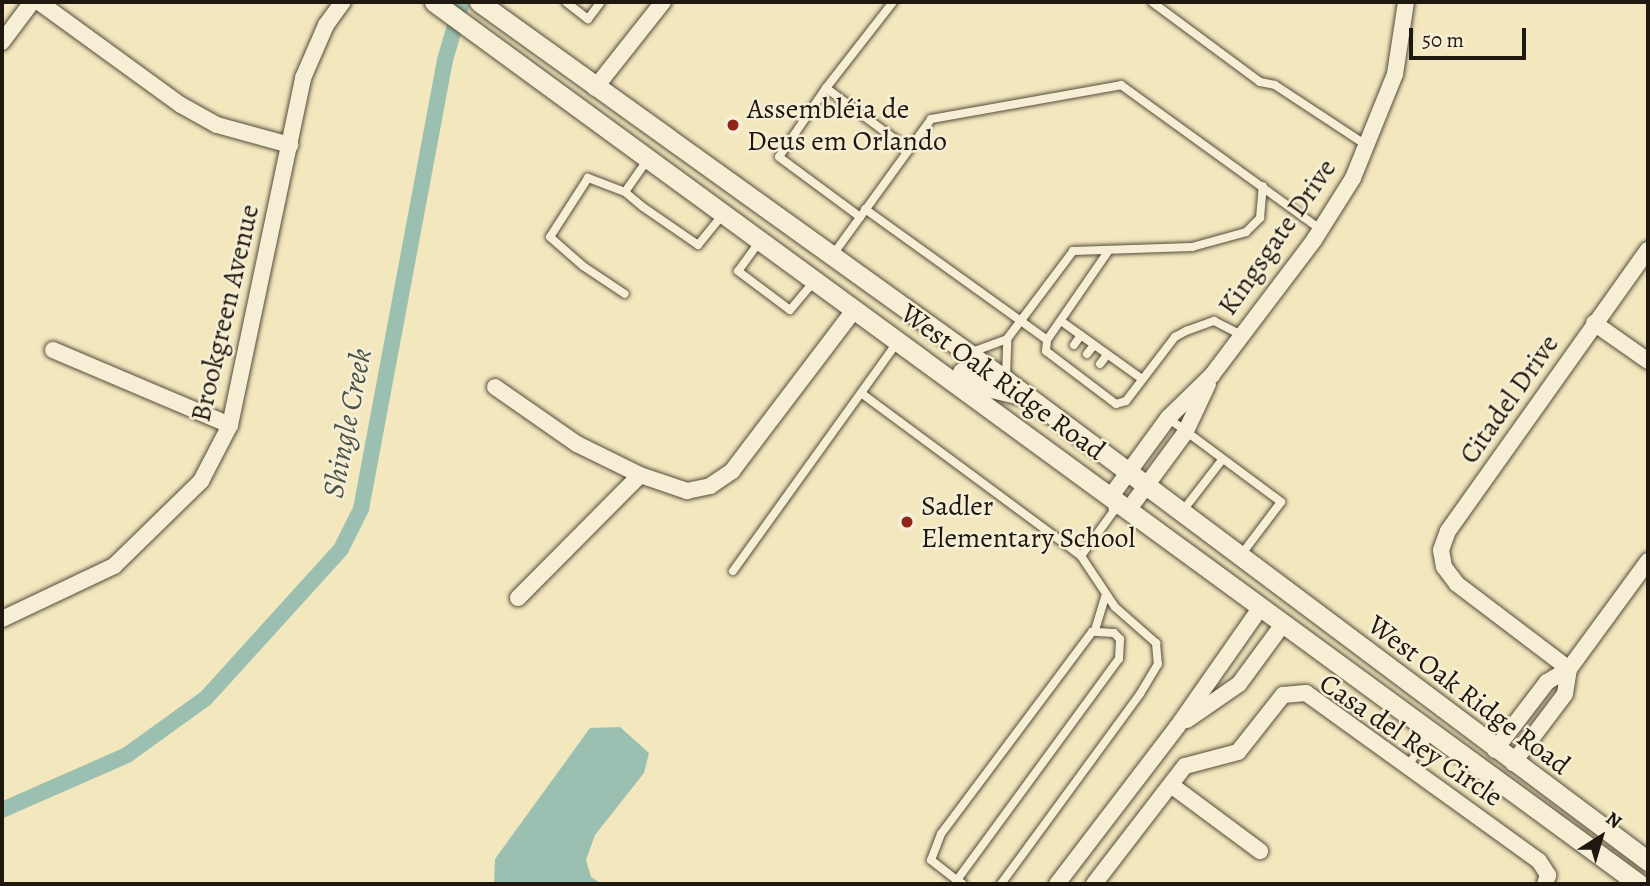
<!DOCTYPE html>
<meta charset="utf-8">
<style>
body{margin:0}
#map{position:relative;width:1650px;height:886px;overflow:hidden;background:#f3e7be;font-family:Alegreya,serif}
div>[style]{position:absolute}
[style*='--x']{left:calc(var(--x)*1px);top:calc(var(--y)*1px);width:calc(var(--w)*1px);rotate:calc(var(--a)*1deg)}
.water>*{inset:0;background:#9bc0b1}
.canal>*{height:16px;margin:-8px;padding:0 8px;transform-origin:8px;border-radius:8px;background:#9bc0b1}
.roads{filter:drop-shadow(0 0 2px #544c3b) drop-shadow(0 0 2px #544c3b)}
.service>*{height:8px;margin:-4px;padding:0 4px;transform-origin:4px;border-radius:4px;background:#f7efd5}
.minor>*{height:16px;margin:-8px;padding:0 8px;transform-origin:8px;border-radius:8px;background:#f7efd5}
.tertiary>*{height:19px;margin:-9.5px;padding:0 9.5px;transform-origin:9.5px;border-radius:9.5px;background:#f7efd5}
.dots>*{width:19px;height:19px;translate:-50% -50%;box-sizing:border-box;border:4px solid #f7efd5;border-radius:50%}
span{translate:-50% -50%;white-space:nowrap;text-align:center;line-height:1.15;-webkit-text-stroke:5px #f7efd5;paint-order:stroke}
.poi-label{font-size:28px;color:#1f180f}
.left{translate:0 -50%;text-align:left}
.street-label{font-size:28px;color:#1f180f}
.water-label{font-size:30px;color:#4a5348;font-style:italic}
.frame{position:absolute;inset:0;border:4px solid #1f180f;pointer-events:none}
.north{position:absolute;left:1566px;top:802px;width:70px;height:70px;-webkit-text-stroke:5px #f7efd5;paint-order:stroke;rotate:37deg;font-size:19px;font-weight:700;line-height:28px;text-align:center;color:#1f180f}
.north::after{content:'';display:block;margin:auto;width:24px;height:32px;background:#1f180f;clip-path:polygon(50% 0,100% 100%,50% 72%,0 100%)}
.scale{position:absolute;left:1409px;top:28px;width:117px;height:32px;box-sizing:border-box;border:4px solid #1f180f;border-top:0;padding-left:9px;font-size:21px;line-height:24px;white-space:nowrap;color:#1f180f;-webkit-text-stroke:5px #f7efd5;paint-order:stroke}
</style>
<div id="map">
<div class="water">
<i style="clip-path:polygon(620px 727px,649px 753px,644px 773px,595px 835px,586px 860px,591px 877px,602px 884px,494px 884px,495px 859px,590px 728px)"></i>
</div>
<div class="canal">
<i style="--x:2;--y:810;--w:137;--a:-23.7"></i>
<i style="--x:127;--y:755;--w:97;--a:-35.8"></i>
<i style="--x:206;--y:698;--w:201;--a:-47.8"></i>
<i style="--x:341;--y:549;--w:45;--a:-63.4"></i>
<i style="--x:361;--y:509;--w:457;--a:-79.4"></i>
<i style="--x:445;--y:60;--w:60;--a:-73.7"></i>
</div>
<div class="roads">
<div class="service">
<i style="--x:566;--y:2;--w:28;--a:38"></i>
<i style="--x:588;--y:19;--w:21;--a:-53"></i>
<i style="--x:893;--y:2;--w:109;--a:127.9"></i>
<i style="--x:826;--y:88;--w:102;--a:36.6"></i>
<i style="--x:1152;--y:2;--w:134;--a:36.5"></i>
<i style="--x:1260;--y:82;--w:15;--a:11"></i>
<i style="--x:1275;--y:85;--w:109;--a:33.4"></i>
<i style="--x:826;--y:88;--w:83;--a:124.3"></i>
<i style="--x:779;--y:157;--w:101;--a:36.5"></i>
<i style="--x:648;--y:159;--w:40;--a:124.9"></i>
<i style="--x:625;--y:192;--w:23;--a:40"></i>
<i style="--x:643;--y:207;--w:67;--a:34.6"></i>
<i style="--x:698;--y:245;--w:40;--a:-51"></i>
<i style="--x:625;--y:192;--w:40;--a:-159"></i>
<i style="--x:588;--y:178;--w:70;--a:122.8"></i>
<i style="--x:550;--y:237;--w:44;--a:41.3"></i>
<i style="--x:583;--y:266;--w:50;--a:33.7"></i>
<i style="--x:865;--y:209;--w:224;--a:35.7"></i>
<i style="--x:1047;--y:340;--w:11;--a:95"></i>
<i style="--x:1046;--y:351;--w:88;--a:37.1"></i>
<i style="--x:1116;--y:404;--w:10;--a:-17"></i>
<i style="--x:1126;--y:401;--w:81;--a:-52.6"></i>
<i style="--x:1175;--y:337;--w:13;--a:-29"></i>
<i style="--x:1186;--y:331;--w:30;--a:-20"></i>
<i style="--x:1214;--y:321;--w:30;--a:27"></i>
<i style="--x:760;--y:241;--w:37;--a:126"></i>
<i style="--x:738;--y:271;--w:65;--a:36.9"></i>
<i style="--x:790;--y:310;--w:38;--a:-50"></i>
<i style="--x:832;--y:256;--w:169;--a:-54.1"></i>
<i style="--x:931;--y:119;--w:193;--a:-10.1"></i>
<i style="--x:1121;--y:85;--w:247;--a:35.9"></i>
<i style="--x:1061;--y:321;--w:100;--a:35.6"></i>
<i style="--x:1047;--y:340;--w:106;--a:-55.4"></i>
<i style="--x:1074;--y:345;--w:12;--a:-55"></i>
<i style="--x:972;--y:352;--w:37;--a:-20"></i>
<i style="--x:1007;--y:339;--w:110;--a:-53.1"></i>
<i style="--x:1073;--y:251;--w:119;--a:-1.9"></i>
<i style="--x:1192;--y:247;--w:56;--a:-15.5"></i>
<i style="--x:1246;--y:232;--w:20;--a:-45"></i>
<i style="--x:1260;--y:218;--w:32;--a:-85"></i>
<i style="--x:1087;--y:354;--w:11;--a:-52"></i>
<i style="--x:1100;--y:364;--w:11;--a:-52"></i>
<i style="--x:1006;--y:377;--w:38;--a:-88"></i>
<i style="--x:861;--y:393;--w:274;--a:36.5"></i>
<i style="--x:1081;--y:556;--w:61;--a:56.3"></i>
<i style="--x:1115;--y:607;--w:55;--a:41.3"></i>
<i style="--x:1156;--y:643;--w:21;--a:85"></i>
<i style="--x:1158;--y:664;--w:35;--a:121"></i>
<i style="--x:1140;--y:694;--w:235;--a:126.2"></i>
<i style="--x:1168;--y:418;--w:141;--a:36.6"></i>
<i style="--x:1281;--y:502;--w:66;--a:127"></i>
<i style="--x:1181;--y:513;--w:67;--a:-52.3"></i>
<i style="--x:1081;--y:556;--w:54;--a:-54"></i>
<i style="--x:1113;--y:512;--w:9;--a:-96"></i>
<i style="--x:733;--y:571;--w:283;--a:-54.3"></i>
<i style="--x:1095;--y:630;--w:37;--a:-73"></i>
<i style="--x:1408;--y:765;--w:39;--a:-53"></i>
<i style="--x:957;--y:880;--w:274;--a:-53.8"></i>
<i style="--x:1119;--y:659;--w:20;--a:-87"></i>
<i style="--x:1120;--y:639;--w:8;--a:-135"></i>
<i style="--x:1114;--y:633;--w:22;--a:-177"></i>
<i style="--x:1092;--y:632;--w:252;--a:126.8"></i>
<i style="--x:941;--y:834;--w:28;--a:111"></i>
<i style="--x:931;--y:860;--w:33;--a:38"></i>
<i style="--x:957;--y:880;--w:7;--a:34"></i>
</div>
<div class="minor">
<i style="--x:39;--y:2;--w:175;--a:36"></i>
<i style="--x:181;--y:105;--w:41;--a:29.1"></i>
<i style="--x:217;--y:125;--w:76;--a:15.3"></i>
<i style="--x:2;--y:42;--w:50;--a:-53.1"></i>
<i style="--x:595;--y:88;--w:110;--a:-51.7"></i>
<i style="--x:1594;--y:323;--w:66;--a:35.1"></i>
<i style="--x:53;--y:350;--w:192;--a:23"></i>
<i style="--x:495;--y:387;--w:100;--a:34.8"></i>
<i style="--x:577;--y:444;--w:70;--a:26.2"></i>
<i style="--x:640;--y:475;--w:50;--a:18.8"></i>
<i style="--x:687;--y:491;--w:24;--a:-12"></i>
<i style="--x:710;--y:486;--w:27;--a:-34"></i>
<i style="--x:732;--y:471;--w:203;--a:-52.8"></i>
<i style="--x:1111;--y:496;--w:97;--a:-53.8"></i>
<i style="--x:1168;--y:418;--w:62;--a:-44.3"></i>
<i style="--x:1212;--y:375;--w:169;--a:-52.9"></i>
<i style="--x:1314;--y:240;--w:73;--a:-57.8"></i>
<i style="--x:1353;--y:178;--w:112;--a:-68"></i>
<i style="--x:1395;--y:74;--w:73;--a:-81.3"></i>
<i style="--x:1129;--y:509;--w:94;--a:-53.6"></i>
<i style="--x:1185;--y:433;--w:54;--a:-64.9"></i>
<i style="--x:518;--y:598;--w:173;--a:-45.2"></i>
<i style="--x:2;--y:619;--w:124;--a:-25.3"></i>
<i style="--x:114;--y:566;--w:122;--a:-44.3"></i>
<i style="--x:201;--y:481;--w:63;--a:-62.6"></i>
<i style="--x:230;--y:425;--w:355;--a:-78.1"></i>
<i style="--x:303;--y:78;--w:58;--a:-66.5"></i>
<i style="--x:326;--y:25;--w:29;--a:-54"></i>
<i style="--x:1569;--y:669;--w:141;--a:-142.8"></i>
<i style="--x:1457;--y:584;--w:21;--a:-127"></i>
<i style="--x:1444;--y:567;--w:17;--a:-100"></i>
<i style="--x:1441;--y:550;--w:20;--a:-70"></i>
<i style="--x:1448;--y:531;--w:345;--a:-54.6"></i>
<i style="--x:1187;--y:720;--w:63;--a:-34.7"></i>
<i style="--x:1239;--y:684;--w:74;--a:-53.7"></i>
<i style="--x:1495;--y:750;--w:86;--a:-52.6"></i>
<i style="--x:1547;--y:682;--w:26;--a:-31"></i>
<i style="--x:1569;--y:669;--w:134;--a:-53.8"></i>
<i style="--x:1513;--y:763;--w:86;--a:-53"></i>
<i style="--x:1565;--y:694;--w:25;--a:-81"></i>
<i style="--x:1171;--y:785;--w:111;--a:36.6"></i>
<i style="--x:1057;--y:884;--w:198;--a:-52.6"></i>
<i style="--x:1177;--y:727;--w:146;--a:-55"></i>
<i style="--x:1094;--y:884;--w:149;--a:-52.4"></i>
<i style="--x:1185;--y:766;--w:55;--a:-14.8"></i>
<i style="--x:1238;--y:752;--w:73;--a:-51.7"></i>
<i style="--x:1283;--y:695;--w:23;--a:-5"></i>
<i style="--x:1306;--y:693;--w:287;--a:35.8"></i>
<i style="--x:1539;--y:861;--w:17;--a:57"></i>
<i style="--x:1548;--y:875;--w:9;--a:108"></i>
</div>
<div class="tertiary">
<i style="--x:434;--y:2;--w:1493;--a:36.2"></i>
<i style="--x:479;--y:2;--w:650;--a:35.67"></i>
<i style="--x:1007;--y:381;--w:801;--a:36.83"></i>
<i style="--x:962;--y:372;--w:21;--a:37"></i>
<i style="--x:979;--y:385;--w:43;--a:13.4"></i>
</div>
</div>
<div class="dots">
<i style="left:733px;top:125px;background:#8f2418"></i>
<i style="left:907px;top:522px;background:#8f2418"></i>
</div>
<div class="poi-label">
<span class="left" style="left:747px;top:125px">Assembléia de<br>Deus em Orlando</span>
<span class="left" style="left:921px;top:522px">Sadler<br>Elementary School</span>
</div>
<div class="street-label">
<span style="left:1277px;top:237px;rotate:-55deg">Kingsgate Drive</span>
<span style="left:225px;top:313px;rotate:-77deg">Brookgreen Avenue</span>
<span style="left:1003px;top:382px;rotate:36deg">West Oak Ridge Road</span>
<span style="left:1509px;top:399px;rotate:-55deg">Citadel Drive</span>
<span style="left:1469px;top:695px;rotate:37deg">West Oak Ridge Road</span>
<span style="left:1411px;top:740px;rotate:34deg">Casa del Rey Circle</span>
</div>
<div class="water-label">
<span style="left:347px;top:423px;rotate:-79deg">Shingle Creek</span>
</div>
<div class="frame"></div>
<div class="north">N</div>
<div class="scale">50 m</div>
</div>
